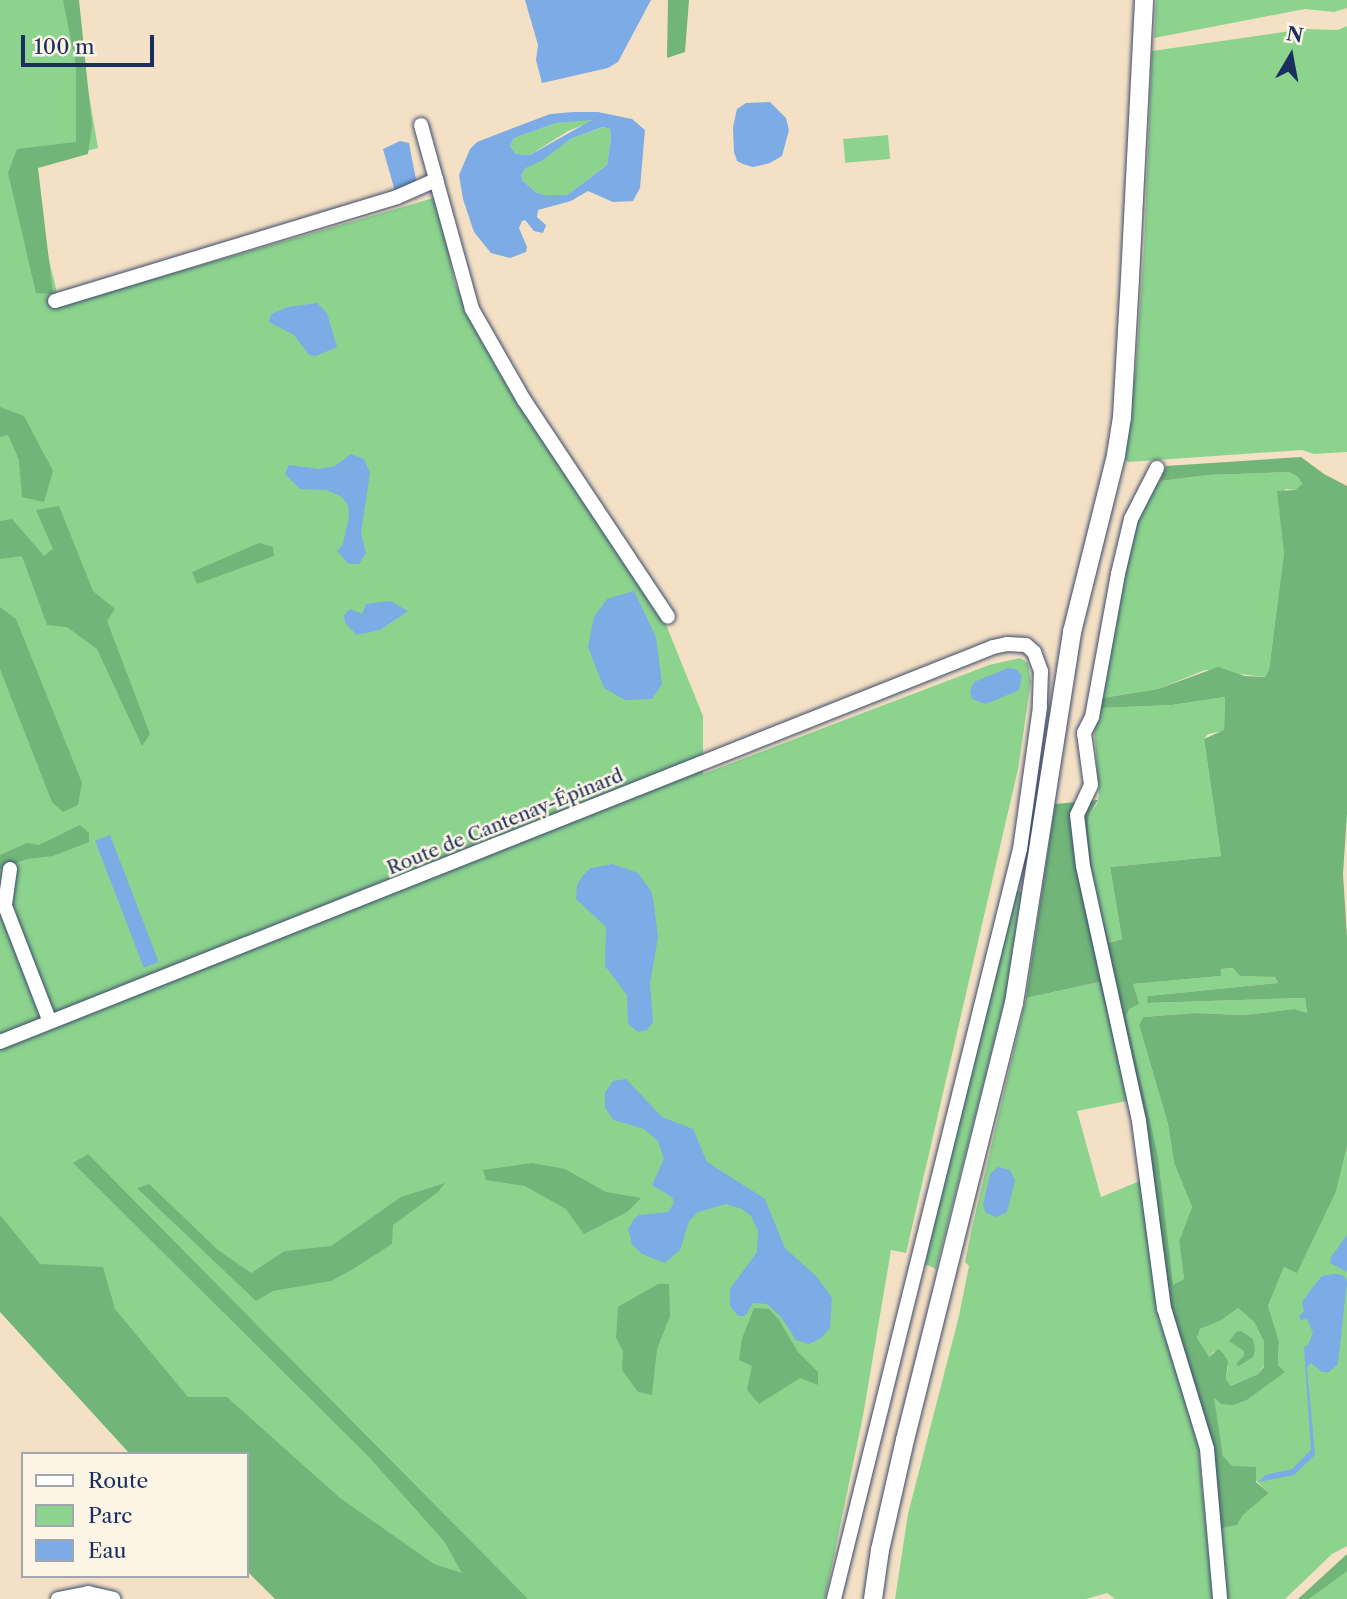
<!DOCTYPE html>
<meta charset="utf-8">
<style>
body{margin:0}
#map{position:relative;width:1347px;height:1599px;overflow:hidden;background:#f4e1c5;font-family:"Libre Caslon Text",serif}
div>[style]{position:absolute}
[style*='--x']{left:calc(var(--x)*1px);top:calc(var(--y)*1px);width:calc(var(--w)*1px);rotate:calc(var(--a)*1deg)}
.green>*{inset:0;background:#8cd38e;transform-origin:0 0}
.forest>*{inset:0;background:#71b579}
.water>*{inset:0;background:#7cabe6;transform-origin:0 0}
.roads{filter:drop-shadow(0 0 2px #3c4a6d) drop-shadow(0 0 2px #3c4a6d)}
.minor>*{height:14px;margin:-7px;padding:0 7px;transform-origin:7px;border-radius:7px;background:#fff}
.major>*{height:18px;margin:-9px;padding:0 9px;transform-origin:9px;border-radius:9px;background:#fff}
span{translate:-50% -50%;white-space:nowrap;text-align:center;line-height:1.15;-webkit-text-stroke:5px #fcf5e5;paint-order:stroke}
.street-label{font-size:19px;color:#1b2f5e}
.legend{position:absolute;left:21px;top:1452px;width:228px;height:126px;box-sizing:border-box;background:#fcf5e5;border:2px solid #a2a6af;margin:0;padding:9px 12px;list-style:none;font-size:21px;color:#1b2f5e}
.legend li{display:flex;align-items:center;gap:14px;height:35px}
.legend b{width:35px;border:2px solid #a2a6af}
.north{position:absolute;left:1256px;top:21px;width:70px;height:70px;-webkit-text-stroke:5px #fcf5e5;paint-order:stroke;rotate:10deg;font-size:19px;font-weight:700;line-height:28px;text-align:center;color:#1b2f5e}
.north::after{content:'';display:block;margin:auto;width:24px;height:32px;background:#1b2f5e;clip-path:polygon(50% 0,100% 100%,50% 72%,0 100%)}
.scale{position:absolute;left:21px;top:35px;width:133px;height:32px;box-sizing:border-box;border:4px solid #1b2f5e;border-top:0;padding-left:9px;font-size:21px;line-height:24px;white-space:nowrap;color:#1b2f5e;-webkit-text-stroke:5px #fcf5e5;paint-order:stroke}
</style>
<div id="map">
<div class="green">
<i style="clip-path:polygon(0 0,73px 0,98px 148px,27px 167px,60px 306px,437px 197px,455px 284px,499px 372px,654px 595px,703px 716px,703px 774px,989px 665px,1020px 658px,1028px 663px,1031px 681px,1018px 769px,906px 1253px,891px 1250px,863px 1416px,825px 1599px,288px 1599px,247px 1454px,0 1286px)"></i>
<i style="clip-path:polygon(1156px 0,1347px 0,1347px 8px,1334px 12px,1305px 9px,1154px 38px)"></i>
<i style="clip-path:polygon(1347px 26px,1347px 452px,1314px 454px,1302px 450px,1128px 462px,1125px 459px,1136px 366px,1144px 249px,1152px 51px,1304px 29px,1338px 30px)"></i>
<i style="clip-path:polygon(590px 119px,591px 122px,568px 131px,530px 155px,516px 154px,510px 146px,514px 138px,556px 123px)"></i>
<i style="clip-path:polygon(604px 127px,610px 129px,611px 137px,607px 165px,574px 190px,567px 195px,545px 195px,537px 193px,523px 181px,521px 175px,526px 168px,570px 139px)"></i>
<i style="left:888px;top:135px;width:24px;height:45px;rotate:85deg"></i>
<i style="clip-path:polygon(1289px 472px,1298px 477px,1302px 484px,1295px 490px,1285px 489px,1284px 552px,1269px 670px,1265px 677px,1205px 670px,1158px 689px,1102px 698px,1132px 527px,1150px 488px,1160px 481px,1208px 475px)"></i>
<i style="clip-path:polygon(1225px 697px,1224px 731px,1208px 734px,1204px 739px,1221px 856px,1110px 867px,1122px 939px,1108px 943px,1094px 885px,1088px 826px,1089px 815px,1097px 804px,1099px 795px,1094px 724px,1100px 719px,1100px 708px,1172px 705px)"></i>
<i style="clip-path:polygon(1015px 890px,1023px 893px,1023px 899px,1006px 995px,936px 1269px,925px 1264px,958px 1112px)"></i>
<i style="clip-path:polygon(1234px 968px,1240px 976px,1275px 977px,1278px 983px,1148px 996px,1148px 1003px,1305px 998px,1307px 1014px,1294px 1009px,1244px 1015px,1194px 1013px,1143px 1017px,1139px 1025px,1168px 1124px,1174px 1163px,1192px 1207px,1179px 1241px,1184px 1279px,1172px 1286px,1158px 1157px,1126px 1016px,1133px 984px,1221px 976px,1220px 969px)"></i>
<i style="clip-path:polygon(1099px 982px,1127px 1101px,1077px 1111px,1101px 1197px,1140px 1181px,1159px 1319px,1197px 1433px,1213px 1599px,1115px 1599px,1107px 1593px,1086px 1599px,895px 1599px,908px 1514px,959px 1316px,969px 1266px,965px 1262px,972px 1228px,1026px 998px)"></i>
<i style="clip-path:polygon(1347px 1147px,1347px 1546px,1332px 1554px,1285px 1599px,1227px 1599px,1220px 1528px,1242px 1516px,1269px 1493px,1243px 1468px,1231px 1466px,1223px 1456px,1213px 1397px,1221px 1404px,1247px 1400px,1284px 1372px,1278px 1365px,1279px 1341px,1268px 1306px,1284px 1267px,1297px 1272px,1336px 1192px)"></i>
<i style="clip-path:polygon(1238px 1308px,1254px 1322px,1264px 1342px,1264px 1366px,1258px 1374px,1231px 1386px,1226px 1379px,1228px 1367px,1214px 1351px,1209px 1357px,1203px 1352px,1197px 1338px,1200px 1329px,1222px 1320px)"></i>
<i style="clip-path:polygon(1347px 1571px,1347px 1599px,1309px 1599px,1340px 1575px)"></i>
</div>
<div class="forest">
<i style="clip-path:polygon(63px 0,79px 0,92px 126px,88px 154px,38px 168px,53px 294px,36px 293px,8px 173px,17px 149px,76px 142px,76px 66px)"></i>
<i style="clip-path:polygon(668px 0,689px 0,685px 52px,667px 58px)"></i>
<i style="clip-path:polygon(0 407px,24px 416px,53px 471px,44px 502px,22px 497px,19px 460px,8px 435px,0 437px)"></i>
<i style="clip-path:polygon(evenodd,1301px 457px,1324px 474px,1347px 486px,1347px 814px,1343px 874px,1347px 937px,1347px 1147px,1336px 1192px,1297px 1273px,1284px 1267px,1268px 1306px,1279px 1341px,1278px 1365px,1285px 1372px,1247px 1400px,1233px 1405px,1221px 1404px,1214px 1398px,1223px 1456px,1232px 1466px,1256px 1467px,1256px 1482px,1269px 1493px,1242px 1516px,1237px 1525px,1220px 1528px,1172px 1321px,1141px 1127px,1133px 1127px,1099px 982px,1026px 998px,1055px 804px,1098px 800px,1089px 815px,1088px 826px,1094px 885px,1109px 943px,1122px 939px,1110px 867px,1221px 856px,1204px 739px,1224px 730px,1225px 697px,1172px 705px,1100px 708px,1102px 698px,1158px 689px,1218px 667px,1245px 676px,1265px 677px,1269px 670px,1284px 552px,1277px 491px,1295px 490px,1302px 484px,1298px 477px,1289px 472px,1208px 475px,1160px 481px,1166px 466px,1301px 457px,1233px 968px,1240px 976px,1275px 977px,1278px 983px,1148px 996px,1147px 1003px,1305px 998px,1307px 1013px,1294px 1009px,1244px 1015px,1194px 1013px,1143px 1017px,1139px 1025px,1168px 1124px,1174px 1163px,1192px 1207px,1179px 1241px,1184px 1279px,1173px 1285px,1158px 1156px,1126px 1016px,1129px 1009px,1139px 1004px,1133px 984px,1221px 976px,1221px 969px,1233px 968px,1301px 457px,1238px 1308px,1254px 1322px,1264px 1342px,1264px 1367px,1258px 1374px,1231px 1386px,1226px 1379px,1228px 1361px,1223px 1353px,1218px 1349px,1209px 1357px,1197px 1338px,1200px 1329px,1222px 1320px,1238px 1308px)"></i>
<i style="clip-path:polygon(59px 506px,93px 591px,115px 609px,107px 621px,150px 734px,142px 746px,97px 649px,67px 627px,47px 625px,22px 556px,0 559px,0 521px,12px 519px,44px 556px,53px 549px,36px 510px)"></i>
<i style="clip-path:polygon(259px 543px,273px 547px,274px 556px,197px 584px,192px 572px)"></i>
<i style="clip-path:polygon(0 607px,16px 619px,82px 783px,78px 805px,63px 812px,52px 802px,0 669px)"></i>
<i style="clip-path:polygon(80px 825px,89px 833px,89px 842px,53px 856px,27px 859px,0 869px,0 855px,27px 843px,39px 845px)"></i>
<i style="clip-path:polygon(88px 1154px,528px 1599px,275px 1599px,247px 1571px,247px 1454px,130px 1454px,0 1312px,0 1215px,40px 1264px,103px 1267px,115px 1309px,188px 1397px,227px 1397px,340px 1498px,434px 1564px,462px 1573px,444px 1541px,368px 1456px,73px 1163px)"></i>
<i style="clip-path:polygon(532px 1163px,565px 1169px,606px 1192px,641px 1198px,627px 1212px,584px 1234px,566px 1209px,525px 1186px,486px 1180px,483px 1170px)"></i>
<i style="clip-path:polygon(445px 1183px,438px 1192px,393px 1225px,392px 1244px,353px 1269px,331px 1281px,273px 1291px,256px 1301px,137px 1188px,149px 1184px,218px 1250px,251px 1273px,285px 1251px,331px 1246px,401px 1197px)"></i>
<i style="clip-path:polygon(658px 1284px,669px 1284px,670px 1316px,657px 1349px,652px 1395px,638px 1392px,622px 1370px,623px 1351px,616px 1338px,618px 1307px)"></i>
<i style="clip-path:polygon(754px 1308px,769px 1309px,779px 1320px,798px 1352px,818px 1372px,818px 1385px,800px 1378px,759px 1404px,747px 1390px,752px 1366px,739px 1360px,742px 1339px)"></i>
<i style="clip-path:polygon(1241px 1331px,1253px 1339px,1255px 1350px,1253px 1357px,1239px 1366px,1236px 1364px,1244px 1356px,1244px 1351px,1229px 1341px,1236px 1332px)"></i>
<i style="clip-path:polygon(1347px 1554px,1347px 1571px,1309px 1599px,1298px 1599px)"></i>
</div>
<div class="water">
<i style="clip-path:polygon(525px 0,651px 0,618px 62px,608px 68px,542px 83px,536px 60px,538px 45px)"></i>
<i style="clip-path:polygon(770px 102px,786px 118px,789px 130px,782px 156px,770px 163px,753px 167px,743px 164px,737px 161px,734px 152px,733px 127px,737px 109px,746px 103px)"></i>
<i style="clip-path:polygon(evenodd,573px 112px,598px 112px,632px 119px,645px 130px,640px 188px,633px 201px,613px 202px,588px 191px,571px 201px,538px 210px,537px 217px,546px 225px,543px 233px,534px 231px,525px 220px,522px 221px,519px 228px,527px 247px,526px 252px,510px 258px,491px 253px,474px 232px,463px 199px,459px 175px,470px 149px,477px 142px,550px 114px,573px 112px,592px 120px,530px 155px,516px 154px,510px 146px,514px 138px,556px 123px,592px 120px,573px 112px,603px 127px,610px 129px,611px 137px,607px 165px,574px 190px,567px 195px,545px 195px,537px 193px,523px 181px,521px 175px,526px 168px,543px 160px,570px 139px,603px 127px)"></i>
<i style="clip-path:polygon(400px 141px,409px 143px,416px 180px,414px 187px,396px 195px,383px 149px)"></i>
<i style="clip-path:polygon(317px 303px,327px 313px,337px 347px,316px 356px,309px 355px,294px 335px,269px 322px,271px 314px,288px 307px)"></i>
<i style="clip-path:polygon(351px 454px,364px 459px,370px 473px,361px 533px,366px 553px,359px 564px,349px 564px,337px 551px,343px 544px,349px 517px,348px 505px,342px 497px,327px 490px,300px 489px,285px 474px,289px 465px,319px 469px,335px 466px)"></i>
<i style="clip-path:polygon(634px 591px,656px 637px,662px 684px,652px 699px,625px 700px,604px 688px,588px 647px,594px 617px,607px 599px)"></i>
<i style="clip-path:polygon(390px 601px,408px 611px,380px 630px,357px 635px,345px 623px,344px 615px,350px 609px,362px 614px,366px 604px)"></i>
<i style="clip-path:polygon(1008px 668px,1016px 669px,1022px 676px,1019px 690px,986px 704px,972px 699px,970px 691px,974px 682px)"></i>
<i style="left:110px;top:835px;width:136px;height:16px;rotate:69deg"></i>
<i style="clip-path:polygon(613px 864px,638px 873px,651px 891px,654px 904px,658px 937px,650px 983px,653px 1022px,647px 1030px,638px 1032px,628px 1024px,627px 995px,605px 966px,606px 927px,576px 899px,577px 885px,583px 875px,591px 868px)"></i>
<i style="clip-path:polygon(626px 1079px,662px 1117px,693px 1129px,707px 1162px,765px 1199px,785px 1248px,817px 1277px,832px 1298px,830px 1328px,821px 1338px,809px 1344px,796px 1340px,781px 1317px,767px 1304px,753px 1303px,745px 1316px,738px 1316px,730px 1306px,730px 1289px,757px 1252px,758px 1231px,751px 1216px,742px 1209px,726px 1204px,698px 1212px,689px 1221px,680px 1250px,665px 1263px,642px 1254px,632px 1244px,628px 1229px,634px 1219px,639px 1215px,668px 1212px,674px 1203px,672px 1197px,652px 1185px,664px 1159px,658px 1141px,644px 1129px,614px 1120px,605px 1108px,605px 1093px,613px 1081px)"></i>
<i style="clip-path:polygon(998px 1167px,1010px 1170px,1015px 1180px,1007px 1212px,997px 1217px,986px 1213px,983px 1205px,990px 1174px)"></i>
<i style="clip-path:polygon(1347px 1235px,1347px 1272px,1330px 1263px,1331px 1257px)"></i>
<i style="clip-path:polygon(1334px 1274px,1343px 1275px,1347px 1281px,1338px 1364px,1329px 1372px,1322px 1372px,1311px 1363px,1307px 1367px,1315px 1455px,1294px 1475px,1258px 1482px,1265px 1475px,1292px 1469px,1311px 1450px,1304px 1347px,1308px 1345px,1313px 1333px,1307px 1319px,1301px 1320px,1299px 1316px,1304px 1311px,1302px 1302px,1313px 1287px,1322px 1276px)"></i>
</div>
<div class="roads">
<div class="minor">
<i style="--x:421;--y:125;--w:191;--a:74.5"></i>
<i style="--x:472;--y:309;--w:105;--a:60.3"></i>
<i style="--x:524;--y:400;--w:260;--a:56.4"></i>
<i style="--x:55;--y:301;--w:357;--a:-16.9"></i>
<i style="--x:397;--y:197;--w:43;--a:-23.6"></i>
<i style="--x:1157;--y:468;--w:57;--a:117"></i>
<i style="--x:1131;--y:519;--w:57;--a:103.3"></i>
<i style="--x:1118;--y:574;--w:145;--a:100.3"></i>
<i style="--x:1092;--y:717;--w:18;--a:117"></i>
<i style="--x:1084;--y:733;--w:52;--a:82.3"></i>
<i style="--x:1091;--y:785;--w:33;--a:115"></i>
<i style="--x:1077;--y:815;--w:51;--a:83.3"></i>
<i style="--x:1083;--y:866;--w:261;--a:77.6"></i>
<i style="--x:1139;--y:1121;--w:189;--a:82.4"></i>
<i style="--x:1164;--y:1308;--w:147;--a:73"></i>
<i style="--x:1207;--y:1449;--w:151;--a:85"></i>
<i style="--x:10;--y:869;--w:37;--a:98"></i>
<i style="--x:5;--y:906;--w:124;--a:68.8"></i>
<i style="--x:0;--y:1042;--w:1069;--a:-21.69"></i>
<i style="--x:993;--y:647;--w:14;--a:-12"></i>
<i style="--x:1007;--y:644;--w:19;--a:3"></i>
<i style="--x:1026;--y:645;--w:11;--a:41"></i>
<i style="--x:1034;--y:652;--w:20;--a:70"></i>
<i style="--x:1041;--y:671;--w:36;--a:92"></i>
<i style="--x:1040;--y:707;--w:143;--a:98"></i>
<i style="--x:1020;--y:849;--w:773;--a:103.93"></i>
<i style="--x:58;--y:1599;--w:31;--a:-11"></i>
<i style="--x:88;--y:1593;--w:26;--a:13"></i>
</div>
<div class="major">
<i style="--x:873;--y:1599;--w:49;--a:-81.9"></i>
<i style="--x:880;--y:1550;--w:113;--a:-77.2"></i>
<i style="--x:905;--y:1440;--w:450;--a:-76"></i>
<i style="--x:1014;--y:1003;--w:376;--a:-81.1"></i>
<i style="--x:1072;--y:632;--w:182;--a:-76"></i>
<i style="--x:1116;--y:455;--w:38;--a:-81"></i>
<i style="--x:1122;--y:417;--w:139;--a:-86.7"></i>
<i style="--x:1130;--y:278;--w:278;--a:-87.1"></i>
</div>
</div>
<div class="street-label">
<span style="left:505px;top:822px;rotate:-22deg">Route de Cantenay-Épinard</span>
</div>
<ul class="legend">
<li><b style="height:9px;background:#fff"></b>Route</li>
<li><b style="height:19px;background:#8cd38e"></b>Parc</li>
<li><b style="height:19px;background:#7cabe6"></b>Eau</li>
</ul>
<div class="north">N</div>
<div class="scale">100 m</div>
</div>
